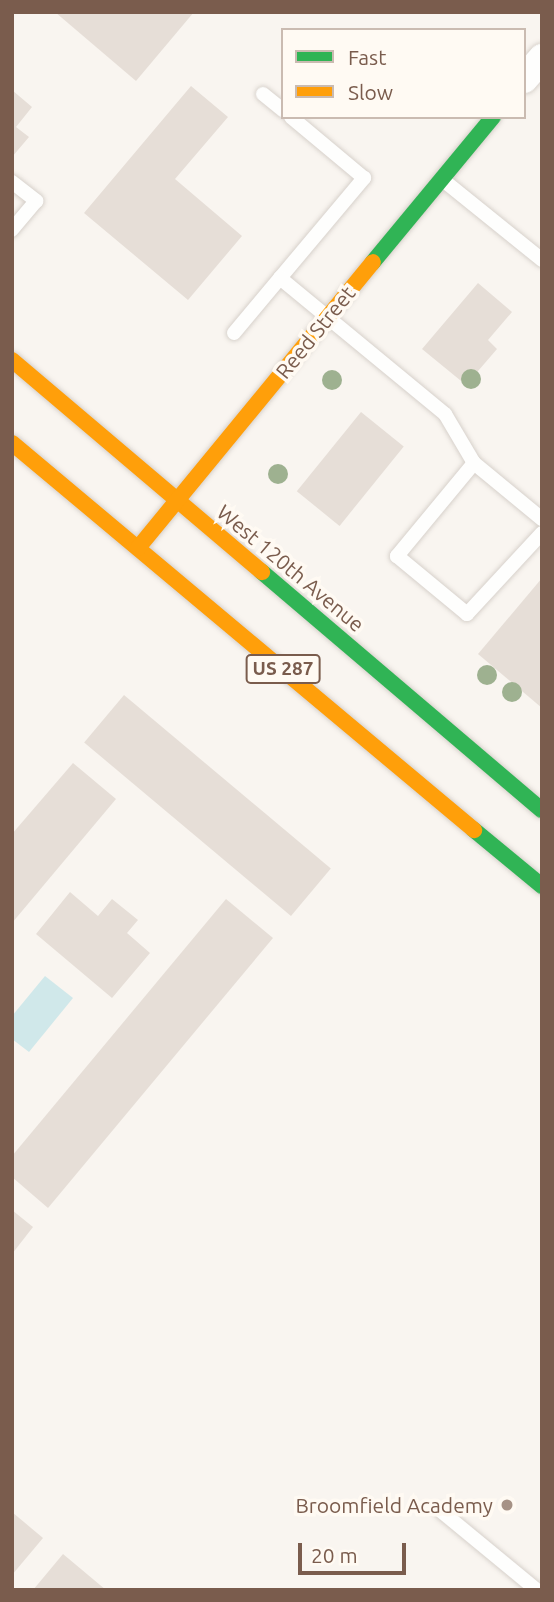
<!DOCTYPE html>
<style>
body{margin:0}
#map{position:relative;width:554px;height:1602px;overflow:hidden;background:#f9f5f0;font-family:Ubuntu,sans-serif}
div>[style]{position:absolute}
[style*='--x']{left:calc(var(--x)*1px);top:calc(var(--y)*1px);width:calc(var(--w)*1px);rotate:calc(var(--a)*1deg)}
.water>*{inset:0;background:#d0e8ea}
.building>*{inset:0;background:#e6ded7;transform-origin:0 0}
.roads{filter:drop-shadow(0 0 2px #d7d1cb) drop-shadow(0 0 2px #d7d1cb)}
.lane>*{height:14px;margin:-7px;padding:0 7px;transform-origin:7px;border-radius:7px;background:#fefefd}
.street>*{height:28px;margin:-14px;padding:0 14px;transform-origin:14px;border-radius:14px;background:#fefefd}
.fast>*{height:16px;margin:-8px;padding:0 8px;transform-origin:8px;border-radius:8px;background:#30b455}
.slow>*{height:16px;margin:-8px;padding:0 8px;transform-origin:8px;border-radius:8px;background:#ff9f0a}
.trees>*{width:20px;height:20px;margin:-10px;border-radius:50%;background:#9eb190}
.dots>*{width:19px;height:19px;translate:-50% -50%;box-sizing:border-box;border:4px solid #fffaf3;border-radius:50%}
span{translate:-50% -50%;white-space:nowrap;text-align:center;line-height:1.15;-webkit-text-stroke:7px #fffaf3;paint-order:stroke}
.shield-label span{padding:2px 5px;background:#fffaf3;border:2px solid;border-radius:5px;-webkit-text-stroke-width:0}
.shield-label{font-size:19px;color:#7a5c4d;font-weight:700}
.street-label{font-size:21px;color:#7a5c4d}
.poi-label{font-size:21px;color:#7a5c4d}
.right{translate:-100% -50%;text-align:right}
.frame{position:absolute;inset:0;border:14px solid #7a5c4d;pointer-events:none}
.legend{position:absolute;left:281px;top:28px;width:245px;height:91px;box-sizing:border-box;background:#fffaf3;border:2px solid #cabbb1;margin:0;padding:9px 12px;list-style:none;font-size:21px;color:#7a5c4d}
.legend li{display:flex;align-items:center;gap:14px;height:35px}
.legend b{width:35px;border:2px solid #cabbb1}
.scale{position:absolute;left:298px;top:1543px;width:108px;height:32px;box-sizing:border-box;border:4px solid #7a5c4d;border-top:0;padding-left:9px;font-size:21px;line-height:24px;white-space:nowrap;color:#7a5c4d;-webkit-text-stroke:5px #fffaf3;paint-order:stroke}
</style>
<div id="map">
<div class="water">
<i style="clip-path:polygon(45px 976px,73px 998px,29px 1052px,12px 1039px,12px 1016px)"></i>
</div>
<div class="building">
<i style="clip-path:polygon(55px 12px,194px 12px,136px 81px)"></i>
<i style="clip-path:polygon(191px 86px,228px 117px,175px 179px,242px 236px,188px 300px,84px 213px)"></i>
<i style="clip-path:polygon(12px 90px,32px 107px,16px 127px,29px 137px,12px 157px)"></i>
<i style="clip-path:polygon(478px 283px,512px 312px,488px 340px,497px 349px,466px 385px,422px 349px)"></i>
<i style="left:361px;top:412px;width:55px;height:102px;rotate:39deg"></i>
<i style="clip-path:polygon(542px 578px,542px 708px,478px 654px)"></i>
<i style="left:124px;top:695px;width:270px;height:62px;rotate:40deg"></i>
<i style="clip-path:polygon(73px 763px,116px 799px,12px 923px,12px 834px)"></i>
<i style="clip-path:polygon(70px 892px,98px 916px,112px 899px,138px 920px,127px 933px,150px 953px,112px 998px,36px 934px)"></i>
<i style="clip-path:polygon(226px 899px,273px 938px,48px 1208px,12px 1177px,12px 1156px)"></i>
<i style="clip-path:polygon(12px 1210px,33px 1227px,12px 1254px)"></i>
<i style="clip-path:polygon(12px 1512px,43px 1538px,12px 1575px)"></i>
<i style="clip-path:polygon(63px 1554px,106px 1590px,33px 1590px)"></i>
</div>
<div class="roads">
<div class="lane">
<i style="--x:263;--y:94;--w:26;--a:39"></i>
<i style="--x:443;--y:180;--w:127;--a:38.9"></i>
<i style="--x:12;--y:182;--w:31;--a:38"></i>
<i style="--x:36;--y:201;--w:38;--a:130"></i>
<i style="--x:280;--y:278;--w:131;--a:-50"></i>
<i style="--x:364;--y:178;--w:95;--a:-140.1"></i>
<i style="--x:234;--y:333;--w:72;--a:-50.1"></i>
<i style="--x:280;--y:278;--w:214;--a:39.5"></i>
<i style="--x:445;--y:414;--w:57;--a:59.4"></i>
<i style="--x:474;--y:463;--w:88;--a:39.5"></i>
<i style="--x:474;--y:463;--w:121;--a:129.6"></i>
<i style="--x:397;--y:556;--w:91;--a:39.6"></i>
<i style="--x:467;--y:614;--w:110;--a:-47.2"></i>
<i style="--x:441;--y:1511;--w:124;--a:39.5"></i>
</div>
<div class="street">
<i style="--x:524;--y:79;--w:28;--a:-49"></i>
</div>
<div class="fast">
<i style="--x:373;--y:262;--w:188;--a:-50.4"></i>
<i style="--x:262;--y:572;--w:367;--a:40.4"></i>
<i style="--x:474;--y:830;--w:88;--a:39.5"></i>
</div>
<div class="slow">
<i style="--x:12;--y:360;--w:328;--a:40.3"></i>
<i style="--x:12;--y:443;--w:603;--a:39.95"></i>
<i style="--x:138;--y:548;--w:370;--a:-50.6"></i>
</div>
</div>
<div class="trees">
<i style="left:471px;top:379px"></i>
<i style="left:332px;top:380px"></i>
<i style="left:278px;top:474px"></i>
<i style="left:487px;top:675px"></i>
<i style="left:512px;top:692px"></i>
</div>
<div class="dots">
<i style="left:507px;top:1505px;background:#a69286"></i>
</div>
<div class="shield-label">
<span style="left:283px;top:669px">US 287</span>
</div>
<div class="street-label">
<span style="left:315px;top:332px;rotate:-51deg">Reed Street</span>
<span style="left:291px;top:568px;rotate:40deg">West 120th Avenue</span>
</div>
<div class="poi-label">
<span class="right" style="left:493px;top:1505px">Broomfield Academy</span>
</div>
<div class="frame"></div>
<ul class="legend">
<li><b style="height:9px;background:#30b455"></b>Fast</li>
<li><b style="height:9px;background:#ff9f0a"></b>Slow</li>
</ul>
<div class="scale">20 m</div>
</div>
